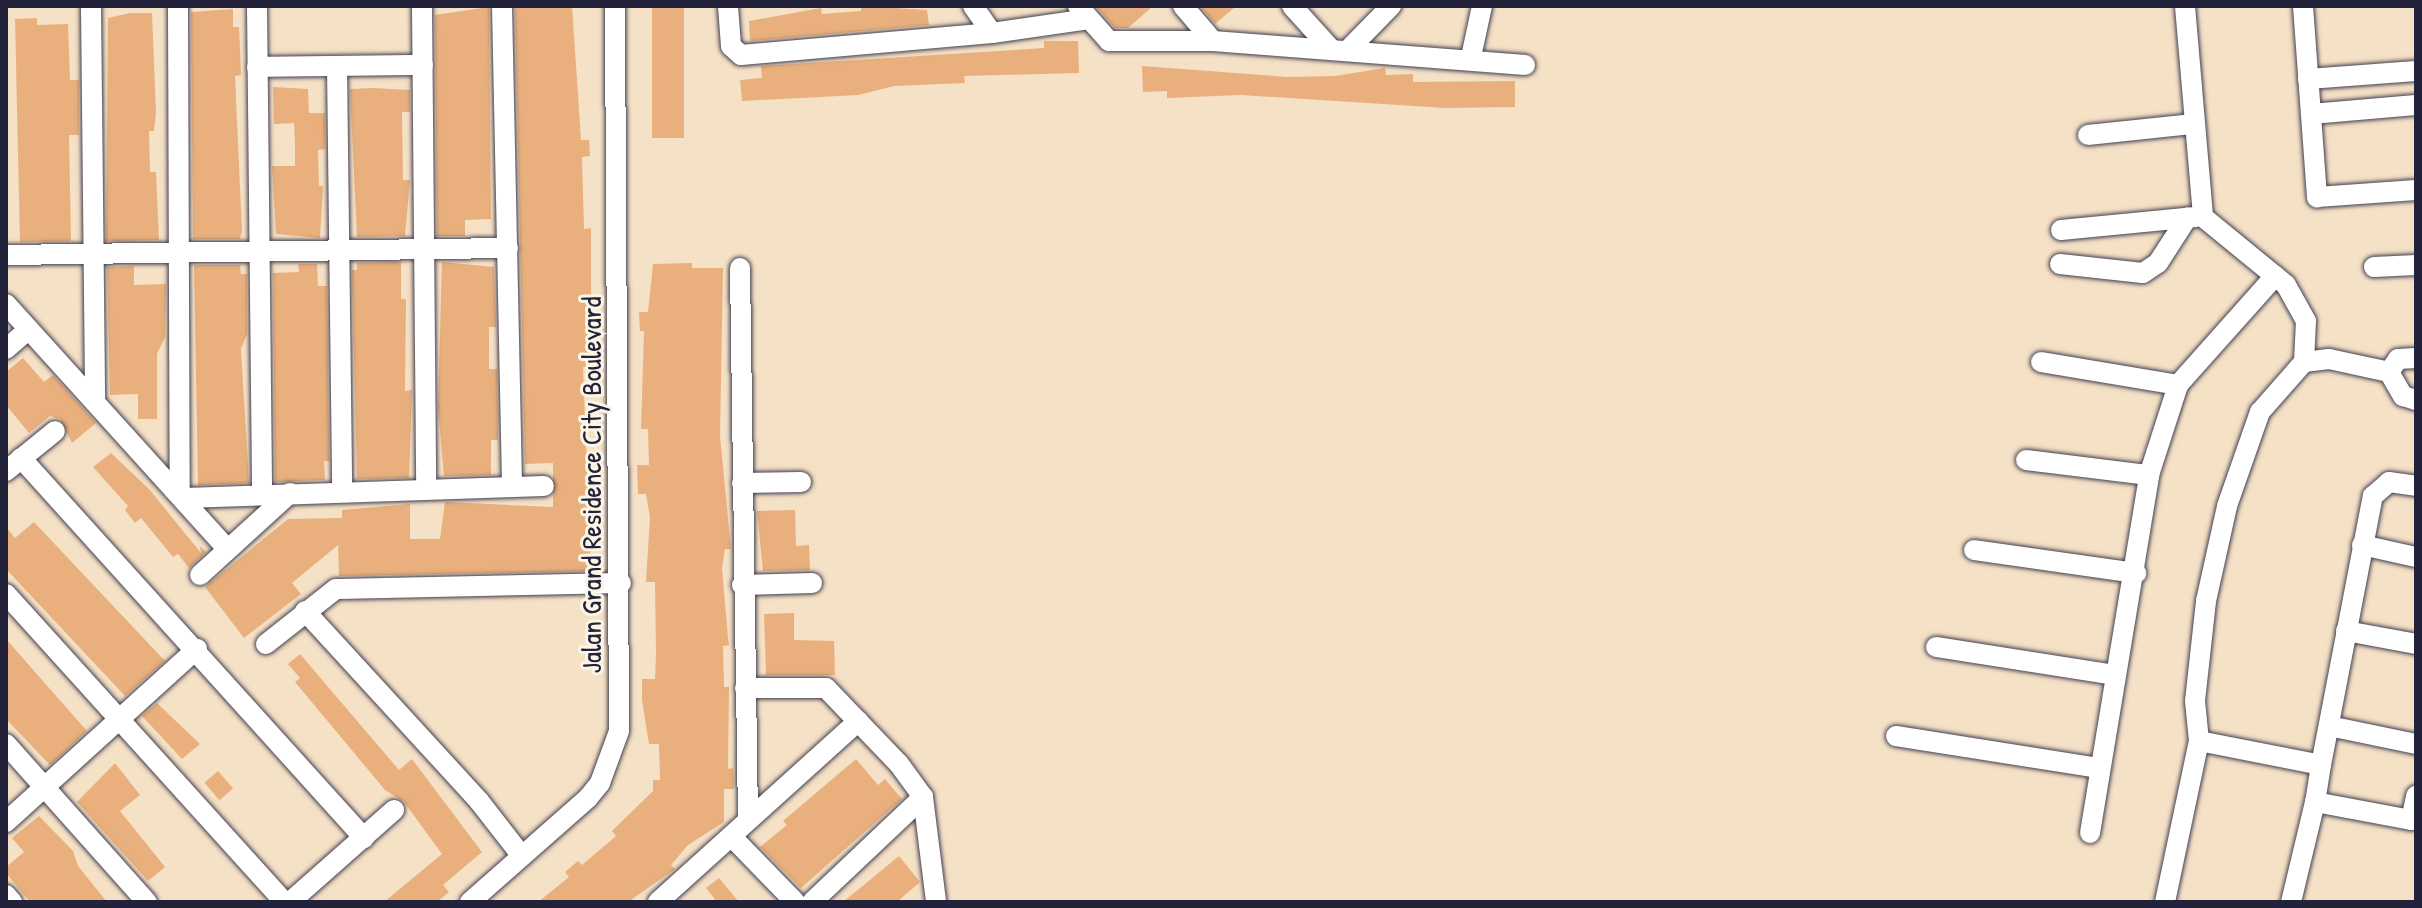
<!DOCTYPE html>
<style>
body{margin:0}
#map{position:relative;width:2422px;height:908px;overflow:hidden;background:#f5e1c6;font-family:"Patrick Hand",sans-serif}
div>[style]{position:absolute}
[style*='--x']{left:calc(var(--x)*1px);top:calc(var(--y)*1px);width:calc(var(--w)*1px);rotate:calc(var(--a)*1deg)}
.building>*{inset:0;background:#e9b07d;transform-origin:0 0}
.roads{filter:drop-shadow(0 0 2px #423f50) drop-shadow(0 0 2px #423f50)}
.street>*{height:20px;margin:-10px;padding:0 10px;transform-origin:10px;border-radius:10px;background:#fff}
span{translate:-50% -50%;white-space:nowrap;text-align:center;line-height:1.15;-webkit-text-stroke:6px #fcf5e5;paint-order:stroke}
.street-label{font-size:28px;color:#22223b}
.frame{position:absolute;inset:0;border:8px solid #22223b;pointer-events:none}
</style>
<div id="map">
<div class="building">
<i style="clip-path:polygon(515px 6px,572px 6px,581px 140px,589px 140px,590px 156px,582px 157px,584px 229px,591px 228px,591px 367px,583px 367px,591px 571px,339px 576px,338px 545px,292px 583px,301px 594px,244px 638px,205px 587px,288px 519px,342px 518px,342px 510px,410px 504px,410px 539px,440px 539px,445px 502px,553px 507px,553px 463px,525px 464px)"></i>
<i style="left:652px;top:6px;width:32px;height:132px"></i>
<i style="clip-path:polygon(861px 6px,927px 10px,929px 25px,750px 41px,749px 21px,821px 8px,822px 14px,861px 11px)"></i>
<i style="clip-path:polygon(1095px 6px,1153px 6px,1128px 28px,1115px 28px)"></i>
<i style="clip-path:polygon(1200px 6px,1236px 6px,1215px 24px)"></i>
<i style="clip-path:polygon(489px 7px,491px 219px,465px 220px,465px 236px,437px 236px,435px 15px)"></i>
<i style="clip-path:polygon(233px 9px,233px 27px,239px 27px,241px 75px,235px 76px,242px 231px,240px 239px,193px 239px,191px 12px)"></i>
<i style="clip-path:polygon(130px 13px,152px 13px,156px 113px,154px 131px,149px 131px,150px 172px,156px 172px,159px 240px,106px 241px,108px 18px)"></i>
<i style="clip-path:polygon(37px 18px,37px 25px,68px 24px,70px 80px,79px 80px,79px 135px,69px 135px,71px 241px,20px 242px,15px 19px)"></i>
<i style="clip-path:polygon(1044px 41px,1078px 41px,1079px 73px,964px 76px,965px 83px,894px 86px,858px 95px,742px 101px,740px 80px,762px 78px,761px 66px,1044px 48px)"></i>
<i style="clip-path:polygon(1142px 66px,1287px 77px,1335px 76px,1385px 68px,1386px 75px,1413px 74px,1413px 82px,1515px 81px,1515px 107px,1445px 108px,1241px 95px,1167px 98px,1167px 91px,1143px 92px)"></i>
<i style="clip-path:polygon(273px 87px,308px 89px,309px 113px,325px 113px,325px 149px,318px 150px,319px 186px,323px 186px,320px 238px,276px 234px,272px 166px,295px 166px,295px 144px,294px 123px,274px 124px)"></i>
<i style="clip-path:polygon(373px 88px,410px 90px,410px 112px,402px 112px,403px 180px,410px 180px,405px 236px,357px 237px,350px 89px)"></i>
<i style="clip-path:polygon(401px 262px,401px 299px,406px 299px,405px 391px,412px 390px,409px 478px,357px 479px,352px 270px,357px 270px,357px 263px)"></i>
<i style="clip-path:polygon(442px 262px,494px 267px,496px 327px,489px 327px,489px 369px,497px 369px,498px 440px,491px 440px,491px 475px,444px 476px,438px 408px)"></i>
<i style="clip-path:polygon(692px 263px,692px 268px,723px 268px,720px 436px,731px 549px,725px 549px,722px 568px,728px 638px,729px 645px,723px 646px,724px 687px,729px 687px,728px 769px,733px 768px,734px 789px,724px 789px,724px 822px,688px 845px,671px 865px,675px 869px,628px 902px,538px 902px,569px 877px,565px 872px,578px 861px,582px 865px,616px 836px,612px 831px,653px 791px,653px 780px,660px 780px,659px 744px,649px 744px,642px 700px,642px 679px,655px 679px,656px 655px,655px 582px,646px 582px,650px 517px,646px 494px,638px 494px,637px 465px,649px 465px,648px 429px,641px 429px,644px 331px,640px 331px,639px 312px,648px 312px,653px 264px)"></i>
<i style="clip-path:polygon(298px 264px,317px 264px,318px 286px,327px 286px,329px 461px,324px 461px,325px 480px,275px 482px,273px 273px,299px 272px)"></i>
<i style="clip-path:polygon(194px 265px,240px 265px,241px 274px,247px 274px,247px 334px,241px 349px,249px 483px,198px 485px)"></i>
<i style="clip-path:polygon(134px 266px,134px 285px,166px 284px,165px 337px,157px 354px,157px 419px,138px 419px,138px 394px,110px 395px,107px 267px)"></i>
<i style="clip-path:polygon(23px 358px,44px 382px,53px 375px,96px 423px,72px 443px,60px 419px,50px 416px,29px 433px,6px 405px,6px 372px)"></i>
<i style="clip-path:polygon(111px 453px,149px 489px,201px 553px,200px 546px,206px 552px,189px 568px,178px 554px,173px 557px,141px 518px,135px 523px,125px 510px,128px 506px,93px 467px)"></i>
<i style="clip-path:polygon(795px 510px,796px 546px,809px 545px,810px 570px,763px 571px,757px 511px)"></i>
<i style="clip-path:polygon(34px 522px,165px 661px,125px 696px,6px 569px,6px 527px,15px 538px)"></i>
<i style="clip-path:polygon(794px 613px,794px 640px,834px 641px,835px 675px,766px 675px,764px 614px)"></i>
<i style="clip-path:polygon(6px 639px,87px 731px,50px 765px,6px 719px)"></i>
<i style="clip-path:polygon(300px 654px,399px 770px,412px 759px,482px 852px,443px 885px,449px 892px,437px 902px,384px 902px,442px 854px,404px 802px,385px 790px,295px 682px,300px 678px,288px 664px)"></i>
<i style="clip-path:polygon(157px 703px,200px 744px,182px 759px,142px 716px)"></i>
<i style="clip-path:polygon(856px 759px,878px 785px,885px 779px,902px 799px,801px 888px,760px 847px,787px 825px,783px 821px)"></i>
<i style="clip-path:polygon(115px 763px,140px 795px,120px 811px,165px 867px,148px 881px,77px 802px)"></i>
<i style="left:218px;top:771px;width:23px;height:18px;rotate:49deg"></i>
<i style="clip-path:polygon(39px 816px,73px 851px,78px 866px,107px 902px,30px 902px,6px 873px,6px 867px,24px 852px,12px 838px)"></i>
<i style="clip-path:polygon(899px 856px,920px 882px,897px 902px,843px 902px)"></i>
<i style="clip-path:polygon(719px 878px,739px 902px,717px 902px,706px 888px)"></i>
</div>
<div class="roads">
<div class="street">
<i style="--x:91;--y:6;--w:396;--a:89.4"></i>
<i style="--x:178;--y:6;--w:486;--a:89.8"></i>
<i style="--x:257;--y:6;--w:488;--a:89.4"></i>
<i style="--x:422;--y:6;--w:482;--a:89.5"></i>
<i style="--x:502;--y:6;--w:480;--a:88.8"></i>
<i style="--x:728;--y:6;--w:40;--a:85.7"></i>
<i style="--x:731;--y:46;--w:13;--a:42"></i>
<i style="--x:741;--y:55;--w:252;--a:-5"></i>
<i style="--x:992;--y:33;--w:98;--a:-8.2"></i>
<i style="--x:973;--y:6;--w:33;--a:55"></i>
<i style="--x:1078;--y:6;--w:47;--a:48.5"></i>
<i style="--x:1109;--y:41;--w:104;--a:0"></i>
<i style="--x:1213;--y:41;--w:313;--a:4.4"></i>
<i style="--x:1183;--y:6;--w:46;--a:49.4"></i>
<i style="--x:1292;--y:6;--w:57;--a:47.9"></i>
<i style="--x:2185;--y:6;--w:212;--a:85.1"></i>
<i style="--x:2203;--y:217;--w:107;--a:39.3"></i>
<i style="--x:2286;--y:285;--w:41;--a:60.9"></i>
<i style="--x:2306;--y:321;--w:41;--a:92.8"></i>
<i style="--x:2303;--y:6;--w:192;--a:85.8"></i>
<i style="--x:2317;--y:197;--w:99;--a:-4"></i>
<i style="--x:1348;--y:50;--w:62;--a:-45.7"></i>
<i style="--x:1471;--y:57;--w:52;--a:-77.8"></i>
<i style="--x:337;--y:66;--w:425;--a:89.3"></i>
<i style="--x:257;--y:67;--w:166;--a:-0.7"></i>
<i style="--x:2308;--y:79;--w:108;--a:-4.2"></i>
<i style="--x:2311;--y:114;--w:105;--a:-4.9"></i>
<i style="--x:2088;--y:135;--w:106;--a:-6"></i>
<i style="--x:2061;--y:230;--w:135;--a:-5.5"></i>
<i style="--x:6;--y:255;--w:502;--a:-0.8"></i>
<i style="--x:2060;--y:264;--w:83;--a:6.2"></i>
<i style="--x:2143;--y:273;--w:18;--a:-34"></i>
<i style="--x:2158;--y:263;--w:54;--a:-57.2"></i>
<i style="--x:2374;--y:267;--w:42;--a:-2.7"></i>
<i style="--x:740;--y:268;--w:550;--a:89.17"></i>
<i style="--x:6;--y:304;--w:330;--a:47.9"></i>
<i style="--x:6;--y:349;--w:30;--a:-41"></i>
<i style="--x:2041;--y:362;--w:139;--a:9.5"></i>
<i style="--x:2389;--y:372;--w:16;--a:-55"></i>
<i style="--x:2398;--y:359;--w:18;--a:-3"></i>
<i style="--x:21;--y:458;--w:512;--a:47.93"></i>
<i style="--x:2026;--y:460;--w:124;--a:7"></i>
<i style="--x:6;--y:471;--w:63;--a:-39.2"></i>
<i style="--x:742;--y:483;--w:59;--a:-1"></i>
<i style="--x:185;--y:498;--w:359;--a:-1.9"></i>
<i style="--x:2362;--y:545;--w:55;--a:12.5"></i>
<i style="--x:1974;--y:550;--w:164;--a:8.1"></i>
<i style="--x:200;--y:575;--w:122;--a:-42.3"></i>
<i style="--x:742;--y:585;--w:70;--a:-1.6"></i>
<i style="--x:6;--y:594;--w:415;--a:47.9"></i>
<i style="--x:305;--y:611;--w:258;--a:47.5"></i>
<i style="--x:479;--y:801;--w:68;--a:52.1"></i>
<i style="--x:2346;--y:631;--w:71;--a:10.5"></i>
<i style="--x:266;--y:644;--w:89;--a:-38.2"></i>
<i style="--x:336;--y:589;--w:285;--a:-1.2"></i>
<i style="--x:1936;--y:647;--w:180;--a:8.9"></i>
<i style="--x:745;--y:688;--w:81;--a:0"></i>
<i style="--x:826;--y:688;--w:105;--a:46.2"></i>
<i style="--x:899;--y:764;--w:41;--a:54"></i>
<i style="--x:923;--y:797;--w:106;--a:82.9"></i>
<i style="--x:2329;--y:726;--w:89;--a:11.7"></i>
<i style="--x:1896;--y:736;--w:206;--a:9"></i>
<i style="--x:2199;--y:741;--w:124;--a:11.1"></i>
<i style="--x:2321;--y:765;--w:274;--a:-79.1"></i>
<i style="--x:2373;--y:496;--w:21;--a:-41"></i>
<i style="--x:2389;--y:482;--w:27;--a:8"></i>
<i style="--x:6;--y:744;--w:212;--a:48.3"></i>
<i style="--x:2321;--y:765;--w:37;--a:99"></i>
<i style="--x:2315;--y:802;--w:98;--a:10.6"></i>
<i style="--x:2411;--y:820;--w:25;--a:-78"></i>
<i style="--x:6;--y:822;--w:258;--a:-42.2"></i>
<i style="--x:2090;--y:833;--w:363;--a:-80.6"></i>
<i style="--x:2149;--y:475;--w:95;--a:-72.1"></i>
<i style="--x:2178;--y:385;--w:146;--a:-48.3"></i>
<i style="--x:731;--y:836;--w:92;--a:45.9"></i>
<i style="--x:6;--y:895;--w:9;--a:49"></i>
<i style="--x:290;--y:902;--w:139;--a:-41.5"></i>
<i style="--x:470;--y:902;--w:157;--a:-41.4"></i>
<i style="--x:588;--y:798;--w:19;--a:-51"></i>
<i style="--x:600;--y:783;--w:55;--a:-69.9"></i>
<i style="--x:619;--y:731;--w:725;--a:-90.32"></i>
<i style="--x:658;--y:902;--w:270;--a:-42.1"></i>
<i style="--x:812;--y:902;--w:153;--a:-43.4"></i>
<i style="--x:2165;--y:902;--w:165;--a:-78.1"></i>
<i style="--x:2199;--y:741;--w:40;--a:-95.7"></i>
<i style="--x:2195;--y:701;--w:101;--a:-83.7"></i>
<i style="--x:2206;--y:601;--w:97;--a:-77.5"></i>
<i style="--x:2227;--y:506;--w:100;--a:-70.7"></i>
<i style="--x:2260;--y:412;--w:67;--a:-48.7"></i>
<i style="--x:2304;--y:362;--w:25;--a:-7"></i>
<i style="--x:2329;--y:359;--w:61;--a:12.2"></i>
<i style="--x:2389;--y:372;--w:28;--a:60"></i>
<i style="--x:2403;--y:396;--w:14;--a:17"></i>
<i style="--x:2291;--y:902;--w:103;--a:-76.5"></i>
</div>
</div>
<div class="street-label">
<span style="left:591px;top:485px;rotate:-90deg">Jalan Grand Residence City Boulevard</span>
</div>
<div class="frame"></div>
</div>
